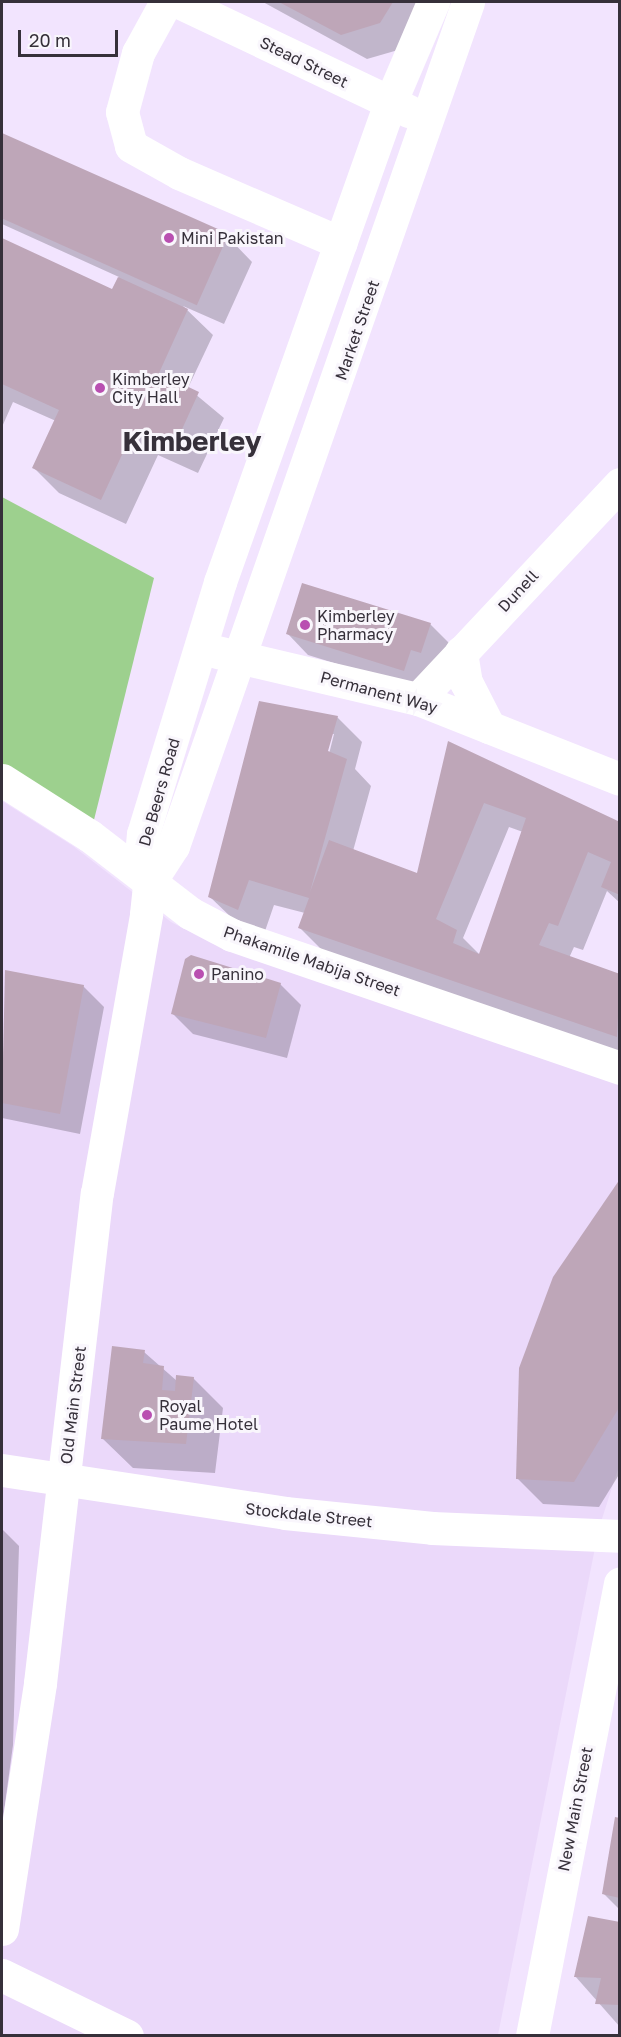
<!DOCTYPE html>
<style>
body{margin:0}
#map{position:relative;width:621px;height:2037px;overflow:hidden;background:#f2e4fe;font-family:"Golos Text",sans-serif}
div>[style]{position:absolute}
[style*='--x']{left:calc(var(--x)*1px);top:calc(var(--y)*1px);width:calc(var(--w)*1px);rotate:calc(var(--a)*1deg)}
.built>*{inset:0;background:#ebd9fa}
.green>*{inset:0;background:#9dd08e}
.shadow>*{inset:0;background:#0003}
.building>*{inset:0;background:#bea6b8;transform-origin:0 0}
.minor>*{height:33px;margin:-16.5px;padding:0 16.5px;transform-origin:16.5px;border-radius:16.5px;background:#fff}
.dots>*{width:16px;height:16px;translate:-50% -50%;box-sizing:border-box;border:3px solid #f9f6fc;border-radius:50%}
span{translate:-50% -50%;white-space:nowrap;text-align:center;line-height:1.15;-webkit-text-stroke:6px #f9f6fc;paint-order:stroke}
.street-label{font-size:16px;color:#36303a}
.poi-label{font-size:16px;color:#36303a}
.left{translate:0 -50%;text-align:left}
.town-label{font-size:28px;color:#36303a;font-weight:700}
.frame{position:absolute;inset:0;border:3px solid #36303a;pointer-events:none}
.scale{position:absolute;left:18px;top:30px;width:100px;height:27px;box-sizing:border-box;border:3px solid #36303a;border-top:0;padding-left:8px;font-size:18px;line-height:21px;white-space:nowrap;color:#36303a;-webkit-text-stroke:4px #f9f6fc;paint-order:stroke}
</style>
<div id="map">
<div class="built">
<i style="clip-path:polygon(2px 801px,73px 846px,171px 922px,211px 943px,620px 1083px,619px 1466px,599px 1528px,498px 2035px,2px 2035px)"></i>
</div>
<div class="green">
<i style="clip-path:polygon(2px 497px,154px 578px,90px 836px,2px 780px)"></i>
</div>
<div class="shadow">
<i style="clip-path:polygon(263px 2px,434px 2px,405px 48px,367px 59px)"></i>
<i style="clip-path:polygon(2px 135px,227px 236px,252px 262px,224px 324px,183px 306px,213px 335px,188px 388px,224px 418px,198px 473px,158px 455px,126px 524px,59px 493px,34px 468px,56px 421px,13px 402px,2px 427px,2px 240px,113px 291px,119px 277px,2px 224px)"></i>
<i style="clip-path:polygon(430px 624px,451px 645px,425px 691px,308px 655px,288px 634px)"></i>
<i style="clip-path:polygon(evenodd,337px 717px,362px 742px,355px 769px,371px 786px,353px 851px,418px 875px,449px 743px,620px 824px,620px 903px,607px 891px,583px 950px,574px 947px,569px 958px,620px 976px,620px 1054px,325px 953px,300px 928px,305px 913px,274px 905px,264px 934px,235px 921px,209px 896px,337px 717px,331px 734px,334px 734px,328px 758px,325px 758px,331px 734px,337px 717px,509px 827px,523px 832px,480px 955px,463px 938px,509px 827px)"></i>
<i style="clip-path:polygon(6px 972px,83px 986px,104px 1007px,80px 1134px,2px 1118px)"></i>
<i style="clip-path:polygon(280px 984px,301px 1005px,287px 1058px,193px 1034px,172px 1013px)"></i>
<i style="clip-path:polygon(620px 1181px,620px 1473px,599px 1507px,543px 1504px,518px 1479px)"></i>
<i style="clip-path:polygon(144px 1352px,177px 1381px,193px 1378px,223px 1408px,215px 1473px,133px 1468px,103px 1439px)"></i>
<i style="clip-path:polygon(2px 1529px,19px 1546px,13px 1745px,2px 1826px)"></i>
<i style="clip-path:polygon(620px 1820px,620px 1910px,604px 1894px)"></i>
<i style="clip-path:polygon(620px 1923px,620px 2027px,575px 1976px)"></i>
</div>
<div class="building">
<i style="clip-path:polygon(279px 2px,393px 2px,380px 23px,341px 35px)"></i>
<i style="left:2px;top:133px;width:248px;height:78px;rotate:24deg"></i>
<i style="clip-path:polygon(2px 238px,112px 289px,118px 277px,188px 309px,159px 373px,199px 392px,173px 449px,133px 431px,101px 500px,32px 468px,59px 410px,2px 384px)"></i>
<i style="clip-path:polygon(302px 583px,431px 623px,421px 653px,411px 650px,404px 671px,286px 634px)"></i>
<i style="clip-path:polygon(evenodd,259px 701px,338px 716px,328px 751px,347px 759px,310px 892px,329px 840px,417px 873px,448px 741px,620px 822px,620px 895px,601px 887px,611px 862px,588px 852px,558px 926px,549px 923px,539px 945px,620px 974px,617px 1037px,298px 928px,309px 898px,249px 880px,238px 910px,208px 897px,259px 701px,484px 803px,526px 818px,479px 954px,453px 943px,457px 930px,436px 919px,484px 803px)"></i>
<i style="clip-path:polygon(191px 955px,281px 983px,266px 1038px,171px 1014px,185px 959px)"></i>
<i style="clip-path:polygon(5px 970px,84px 985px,60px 1114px,2px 1103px)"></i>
<i style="clip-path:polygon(620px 1179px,620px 1406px,574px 1482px,516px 1479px,519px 1368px,553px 1277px)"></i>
<i style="clip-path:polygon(112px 1346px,145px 1350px,143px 1363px,164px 1366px,162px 1390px,175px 1391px,176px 1375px,194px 1377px,186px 1444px,101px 1439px)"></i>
<i style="clip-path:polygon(615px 1817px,620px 1818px,620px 1898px,602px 1894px)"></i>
<i style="clip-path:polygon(588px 1916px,620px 1922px,620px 2005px,595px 2004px,601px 1978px,574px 1977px)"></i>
</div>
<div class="minor">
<i style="--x:166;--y:2;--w:58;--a:118.8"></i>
<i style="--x:138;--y:53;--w:61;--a:105.2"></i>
<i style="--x:122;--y:112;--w:35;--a:75"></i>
<i style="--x:131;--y:146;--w:55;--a:29.4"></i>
<i style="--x:179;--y:173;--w:176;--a:23.4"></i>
<i style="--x:179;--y:2;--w:255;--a:25.4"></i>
<i style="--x:217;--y:652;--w:206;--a:13.2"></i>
<i style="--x:418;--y:699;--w:217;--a:21.6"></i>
<i style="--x:461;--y:652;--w:30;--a:81"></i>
<i style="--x:466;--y:682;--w:51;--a:62.9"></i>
<i style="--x:418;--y:699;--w:295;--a:-46.8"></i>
<i style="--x:2;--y:780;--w:104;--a:32.5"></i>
<i style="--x:90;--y:836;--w:126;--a:37.6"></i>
<i style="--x:190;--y:913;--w:47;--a:27.6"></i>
<i style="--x:232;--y:935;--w:410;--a:18.9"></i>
<i style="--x:149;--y:883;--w:44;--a:-57"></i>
<i style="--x:173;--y:846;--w:894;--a:-70.73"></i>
<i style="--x:2;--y:1470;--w:286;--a:8.6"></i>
<i style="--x:285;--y:1513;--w:148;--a:5.8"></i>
<i style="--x:432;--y:1528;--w:188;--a:2.4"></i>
<i style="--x:2;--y:1929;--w:249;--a:-81.2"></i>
<i style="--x:40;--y:1683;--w:493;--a:-83.4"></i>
<i style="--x:97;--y:1193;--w:283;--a:-80"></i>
<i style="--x:146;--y:914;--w:31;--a:-84"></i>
<i style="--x:149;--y:883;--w:28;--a:-107"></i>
<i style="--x:141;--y:856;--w:22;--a:-85"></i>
<i style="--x:143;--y:834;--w:264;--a:-73"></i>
<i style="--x:220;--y:582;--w:508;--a:-70.46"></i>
<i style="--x:390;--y:103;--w:110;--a:-66.9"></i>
<i style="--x:2;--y:1975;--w:139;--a:26"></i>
<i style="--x:532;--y:2036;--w:461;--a:-79"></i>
</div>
<div class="dots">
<i style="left:169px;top:238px;background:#b94fb1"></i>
<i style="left:100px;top:388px;background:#b94fb1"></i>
<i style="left:305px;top:625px;background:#b94fb1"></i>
<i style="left:199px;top:974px;background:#b94fb1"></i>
<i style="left:147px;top:1415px;background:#b94fb1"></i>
</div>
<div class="street-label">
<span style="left:304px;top:62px;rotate:26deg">Stead Street</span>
<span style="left:357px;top:330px;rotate:-71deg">Market Street</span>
<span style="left:518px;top:591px;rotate:-47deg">Dunell</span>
<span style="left:379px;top:692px;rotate:15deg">Permanent Way</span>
<span style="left:159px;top:792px;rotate:-74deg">De Beers Road</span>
<span style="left:312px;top:961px;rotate:19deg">Phakamile Mabija Street</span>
<span style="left:73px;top:1405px;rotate:-83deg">Old Main Street</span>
<span style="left:309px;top:1515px;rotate:6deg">Stockdale Street</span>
<span style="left:575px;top:1809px;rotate:-79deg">New Main Street</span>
</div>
<div class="poi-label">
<span class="left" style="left:181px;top:238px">Mini Pakistan</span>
<span class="left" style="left:112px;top:388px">Kimberley<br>City Hall</span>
<span class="left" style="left:317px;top:625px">Kimberley<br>Pharmacy</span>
<span class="left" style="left:211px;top:974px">Panino</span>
<span class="left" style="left:159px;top:1415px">Royal<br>Paume Hotel</span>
</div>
<div class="town-label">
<span style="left:192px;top:441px">Kimberley</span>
</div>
<div class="frame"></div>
<div class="scale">20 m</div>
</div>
